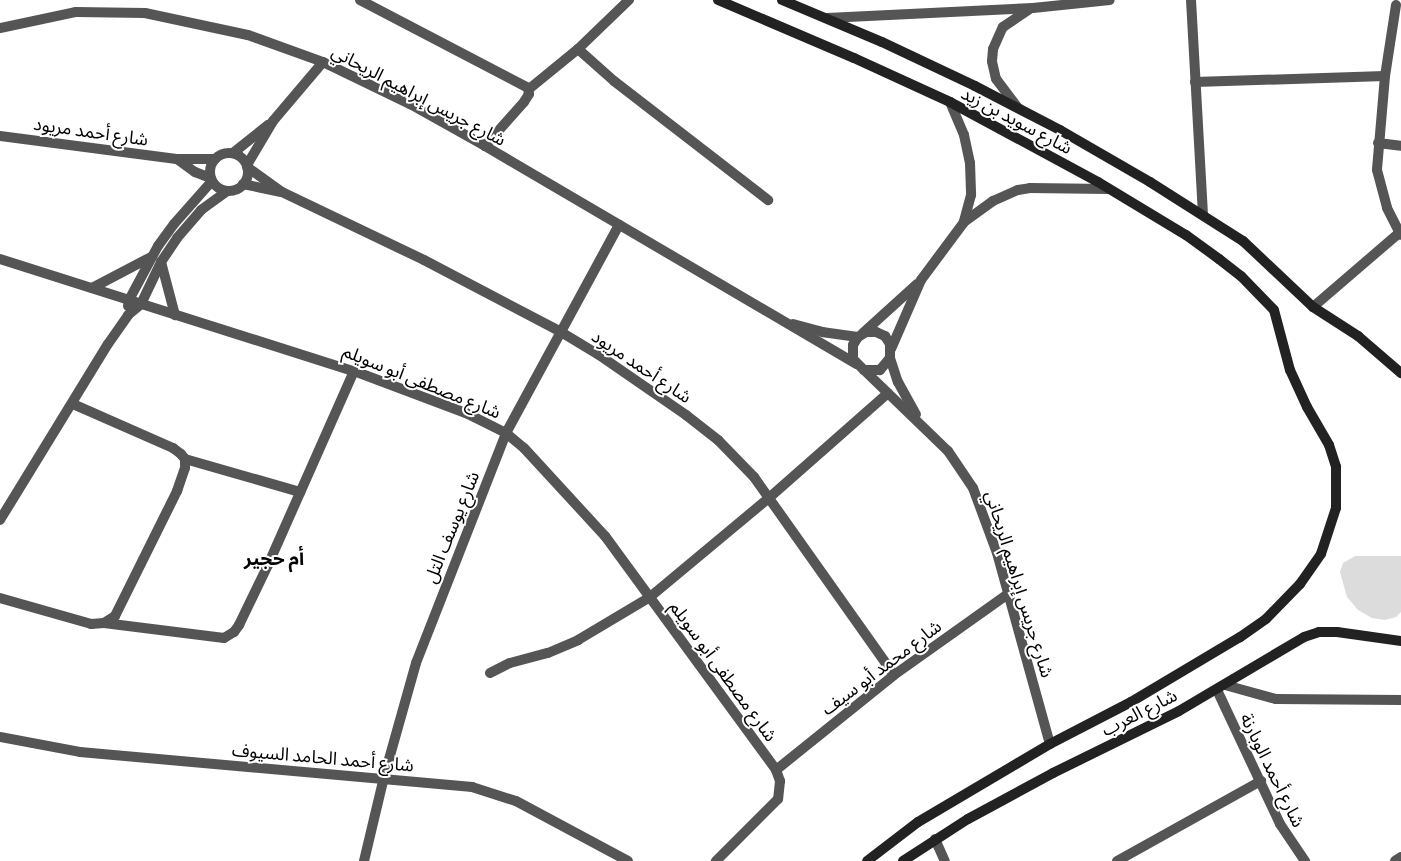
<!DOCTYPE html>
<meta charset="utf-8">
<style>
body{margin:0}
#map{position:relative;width:1401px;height:861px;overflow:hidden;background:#fff;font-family:Barlow,"Noto Sans Arabic",sans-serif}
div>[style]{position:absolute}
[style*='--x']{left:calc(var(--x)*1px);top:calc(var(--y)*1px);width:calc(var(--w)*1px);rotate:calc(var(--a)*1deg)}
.green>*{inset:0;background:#dcdcdc}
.street>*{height:10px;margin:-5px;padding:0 5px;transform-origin:5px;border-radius:5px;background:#555}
.street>.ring{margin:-5px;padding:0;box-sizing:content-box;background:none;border:10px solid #555;border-radius:50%}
.secondary>*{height:10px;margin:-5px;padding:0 5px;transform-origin:5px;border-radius:5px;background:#222}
span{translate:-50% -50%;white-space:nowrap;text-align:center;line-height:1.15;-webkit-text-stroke:4px #fff;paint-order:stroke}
.street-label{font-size:18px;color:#000}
.neighbourhood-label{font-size:19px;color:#000;font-weight:700}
</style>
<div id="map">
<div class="green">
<i style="clip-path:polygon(1355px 556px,1401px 556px,1401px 612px,1396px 617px,1385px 620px,1372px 618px,1358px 610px,1347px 597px,1340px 572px,1343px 563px)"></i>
</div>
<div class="street">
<i style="--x:360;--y:0;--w:190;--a:27.6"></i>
<i style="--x:528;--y:88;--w:6;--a:81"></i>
<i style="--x:529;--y:94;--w:9;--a:122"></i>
<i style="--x:524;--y:102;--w:59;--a:131.6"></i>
<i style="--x:1191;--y:0;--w:214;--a:86.8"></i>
<i style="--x:1396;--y:5;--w:72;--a:98.8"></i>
<i style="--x:1385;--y:76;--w:94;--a:94.9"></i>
<i style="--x:1377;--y:170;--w:39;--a:75"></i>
<i style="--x:1387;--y:208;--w:30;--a:63"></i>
<i style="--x:827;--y:18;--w:206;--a:-2.8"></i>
<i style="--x:1033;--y:8;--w:77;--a:-5.9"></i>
<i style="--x:0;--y:28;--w:78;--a:-11.9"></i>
<i style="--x:76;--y:12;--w:69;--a:0.8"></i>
<i style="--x:145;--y:13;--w:105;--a:12.1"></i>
<i style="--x:248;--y:35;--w:80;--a:19.8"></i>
<i style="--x:323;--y:62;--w:97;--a:25.8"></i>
<i style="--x:410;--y:104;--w:86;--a:29.2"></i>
<i style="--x:485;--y:146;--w:431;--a:30.4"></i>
<i style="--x:578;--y:49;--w:71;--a:-43.9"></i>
<i style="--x:1195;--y:82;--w:190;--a:-1.8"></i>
<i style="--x:529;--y:89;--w:63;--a:-39.2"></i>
<i style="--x:578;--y:49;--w:48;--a:41.6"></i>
<i style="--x:614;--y:81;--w:195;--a:37.7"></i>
<i style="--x:950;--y:102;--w:36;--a:67"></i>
<i style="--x:964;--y:135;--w:29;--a:78"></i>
<i style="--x:970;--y:163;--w:32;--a:88"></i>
<i style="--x:971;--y:195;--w:28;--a:105"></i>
<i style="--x:1018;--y:108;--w:36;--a:-127"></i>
<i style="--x:996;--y:79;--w:18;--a:-103"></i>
<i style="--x:992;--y:61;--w:12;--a:-85"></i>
<i style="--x:993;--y:49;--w:24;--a:-66"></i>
<i style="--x:1003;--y:27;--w:32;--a:-34"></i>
<i style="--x:0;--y:136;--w:178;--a:7.4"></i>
<i style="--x:177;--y:159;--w:38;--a:0"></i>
<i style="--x:1378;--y:143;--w:23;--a:7"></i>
<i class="ring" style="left:210px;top:153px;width:28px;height:28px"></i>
<i style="--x:233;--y:153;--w:45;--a:-38.7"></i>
<i style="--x:177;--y:159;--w:22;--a:36"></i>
<i style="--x:195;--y:172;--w:17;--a:21"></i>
<i style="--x:247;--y:165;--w:51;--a:-59.4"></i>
<i style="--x:273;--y:121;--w:77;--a:-49.7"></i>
<i style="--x:247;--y:167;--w:43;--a:35.5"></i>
<i style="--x:282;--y:192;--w:157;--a:25.6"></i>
<i style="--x:424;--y:260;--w:155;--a:27.7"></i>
<i style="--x:561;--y:332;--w:44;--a:31.2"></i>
<i style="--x:599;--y:355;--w:106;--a:34.6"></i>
<i style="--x:686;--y:415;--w:41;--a:38"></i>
<i style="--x:718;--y:440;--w:52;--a:45.8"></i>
<i style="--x:754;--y:477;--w:242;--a:54.7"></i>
<i style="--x:243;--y:184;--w:39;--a:12"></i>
<i style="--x:0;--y:259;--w:371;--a:17.6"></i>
<i style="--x:354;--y:371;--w:120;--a:20.6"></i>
<i style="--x:466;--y:413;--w:45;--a:26.6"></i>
<i style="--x:506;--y:433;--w:23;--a:40"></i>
<i style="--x:524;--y:448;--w:120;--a:47.4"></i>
<i style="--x:605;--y:536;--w:290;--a:53.8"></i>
<i style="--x:776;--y:770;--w:12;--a:70"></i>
<i style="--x:780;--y:781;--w:18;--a:96"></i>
<i style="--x:778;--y:799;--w:88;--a:135"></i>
<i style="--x:161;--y:262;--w:55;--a:75.2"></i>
<i style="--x:92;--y:288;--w:67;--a:-27.7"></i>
<i style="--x:128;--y:306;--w:6;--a:-81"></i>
<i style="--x:129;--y:300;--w:61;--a:-61.8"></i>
<i style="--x:158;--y:246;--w:27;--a:-54"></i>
<i style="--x:174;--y:224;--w:57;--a:-48.5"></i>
<i style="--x:1313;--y:307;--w:113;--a:-40.7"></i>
<i style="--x:793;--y:324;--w:30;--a:15"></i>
<i style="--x:822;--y:332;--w:36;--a:8"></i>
<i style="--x:863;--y:333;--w:73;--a:-42.2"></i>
<i style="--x:891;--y:349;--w:75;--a:-66.5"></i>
<i style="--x:921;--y:280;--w:72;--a:-53.4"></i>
<i style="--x:964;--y:222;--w:36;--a:-36"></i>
<i style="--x:993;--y:201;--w:27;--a:-24"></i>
<i style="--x:1018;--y:190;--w:12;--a:-9"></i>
<i style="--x:1030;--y:188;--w:78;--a:0.7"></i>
<i style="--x:890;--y:358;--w:16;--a:130"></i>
<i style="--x:880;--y:370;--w:16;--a:180"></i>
<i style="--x:864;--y:370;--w:16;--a:-135"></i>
<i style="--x:853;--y:359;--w:14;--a:-90"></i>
<i style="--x:853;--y:345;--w:9;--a:-58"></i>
<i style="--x:858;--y:337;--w:9;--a:-32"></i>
<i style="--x:866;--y:332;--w:10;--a:0"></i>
<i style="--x:876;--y:332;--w:10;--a:24"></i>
<i style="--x:885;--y:336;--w:9;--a:58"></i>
<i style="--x:890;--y:344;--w:14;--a:90"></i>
<i style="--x:890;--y:358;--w:25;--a:72"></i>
<i style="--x:898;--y:382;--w:37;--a:61"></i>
<i style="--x:864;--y:370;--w:117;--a:44"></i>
<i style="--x:948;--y:451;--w:45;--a:56"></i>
<i style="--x:973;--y:488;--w:69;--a:69.7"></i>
<i style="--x:997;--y:553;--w:198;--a:74.5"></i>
<i style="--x:185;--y:459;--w:120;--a:16"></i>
<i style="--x:0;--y:520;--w:206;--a:-58.5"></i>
<i style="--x:108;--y:344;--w:35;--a:-55"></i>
<i style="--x:128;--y:315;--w:17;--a:-40"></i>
<i style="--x:141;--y:304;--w:47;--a:-64.5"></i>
<i style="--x:161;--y:262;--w:29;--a:-56"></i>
<i style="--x:177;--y:238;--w:37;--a:-49"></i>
<i style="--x:201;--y:210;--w:32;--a:-36"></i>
<i style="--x:0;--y:598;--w:95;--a:15.9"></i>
<i style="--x:91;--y:624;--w:13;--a:-4"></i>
<i style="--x:104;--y:623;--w:13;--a:-32"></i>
<i style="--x:115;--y:616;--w:140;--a:-63.6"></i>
<i style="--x:177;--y:491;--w:24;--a:-71"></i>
<i style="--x:185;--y:468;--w:9;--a:-90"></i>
<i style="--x:185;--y:459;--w:6;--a:-129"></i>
<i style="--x:181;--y:454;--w:10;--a:-143"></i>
<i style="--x:173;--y:448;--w:109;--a:-156.3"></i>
<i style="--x:104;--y:623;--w:121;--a:7.1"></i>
<i style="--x:224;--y:638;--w:12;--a:-31"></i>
<i style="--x:234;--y:632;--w:9;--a:-54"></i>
<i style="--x:239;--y:625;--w:67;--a:-64.2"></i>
<i style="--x:268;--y:565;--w:212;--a:-66.1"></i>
<i style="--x:490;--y:673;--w:22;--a:-27"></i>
<i style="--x:510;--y:663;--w:39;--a:-15"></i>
<i style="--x:548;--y:653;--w:33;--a:-23"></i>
<i style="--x:578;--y:640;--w:84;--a:-30.8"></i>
<i style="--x:650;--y:597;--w:156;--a:-39.8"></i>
<i style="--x:770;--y:497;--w:157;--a:-41.4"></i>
<i style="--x:1225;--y:685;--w:53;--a:15.4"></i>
<i style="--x:1276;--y:699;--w:125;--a:0.5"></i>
<i style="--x:1217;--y:690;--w:148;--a:64.8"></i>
<i style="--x:1280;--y:824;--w:45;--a:56"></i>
<i style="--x:0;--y:737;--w:81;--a:10.6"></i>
<i style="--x:80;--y:752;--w:394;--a:5.1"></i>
<i style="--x:472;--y:787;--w:46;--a:17.7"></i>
<i style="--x:516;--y:801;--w:127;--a:28.2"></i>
<i style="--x:776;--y:770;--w:151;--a:-38.8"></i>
<i style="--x:894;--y:675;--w:140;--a:-35.4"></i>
<i style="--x:935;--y:839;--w:24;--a:66"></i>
<i style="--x:364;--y:861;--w:86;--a:-76.6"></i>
<i style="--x:384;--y:777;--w:118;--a:-74.3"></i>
<i style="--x:416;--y:663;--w:247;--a:-68.6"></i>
<i style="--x:506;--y:433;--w:237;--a:-61.5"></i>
<i style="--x:1117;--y:861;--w:165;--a:-29.1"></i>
<i style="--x:1395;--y:861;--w:7;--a:-34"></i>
</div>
<div class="secondary">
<i style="--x:718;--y:0;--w:148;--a:23.1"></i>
<i style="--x:854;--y:58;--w:106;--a:24.6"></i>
<i style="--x:950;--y:102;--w:168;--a:28.4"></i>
<i style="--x:1098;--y:182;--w:103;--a:31.1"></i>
<i style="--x:1186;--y:235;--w:41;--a:36"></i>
<i style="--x:1219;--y:259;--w:28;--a:38"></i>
<i style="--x:1241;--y:276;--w:47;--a:45.9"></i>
<i style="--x:1274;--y:310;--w:62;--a:75.1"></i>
<i style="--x:1290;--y:370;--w:41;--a:65.3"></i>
<i style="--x:1307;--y:407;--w:44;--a:59.9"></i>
<i style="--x:1329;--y:445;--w:23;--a:72"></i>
<i style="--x:1336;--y:467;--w:41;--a:90"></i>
<i style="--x:1336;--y:508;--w:48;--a:108.1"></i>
<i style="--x:1321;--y:554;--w:37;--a:125"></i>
<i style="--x:1300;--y:584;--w:49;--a:134.2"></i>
<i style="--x:1266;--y:619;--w:32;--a:145"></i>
<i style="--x:1240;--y:637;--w:127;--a:149.2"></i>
<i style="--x:1131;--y:702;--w:91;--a:152.6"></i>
<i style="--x:1050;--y:744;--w:153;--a:149.4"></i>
<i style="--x:918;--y:822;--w:64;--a:142.6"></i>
<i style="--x:782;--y:0;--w:108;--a:22.8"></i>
<i style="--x:882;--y:42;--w:103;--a:25.3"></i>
<i style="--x:975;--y:86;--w:96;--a:27.4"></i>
<i style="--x:1060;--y:130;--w:104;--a:30"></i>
<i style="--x:1150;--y:182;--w:110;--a:32.4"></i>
<i style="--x:1243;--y:241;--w:96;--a:43.3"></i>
<i style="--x:1313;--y:307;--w:54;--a:32.8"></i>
<i style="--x:1358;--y:336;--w:57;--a:40.7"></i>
<i style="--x:903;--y:861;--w:77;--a:-32.9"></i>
<i style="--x:968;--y:819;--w:97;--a:-28.4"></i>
<i style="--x:1053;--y:773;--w:140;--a:-26.2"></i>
<i style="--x:1179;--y:711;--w:145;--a:-30.6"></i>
<i style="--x:1304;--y:637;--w:16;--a:-18"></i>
<i style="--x:1319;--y:632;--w:18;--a:0"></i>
<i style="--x:1337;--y:632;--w:65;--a:8"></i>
</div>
<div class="street-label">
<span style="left:419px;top:95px;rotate:28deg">شارع جريس إبراهيم الريحاني</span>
<span style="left:1017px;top:120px;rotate:28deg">شارع سويد بن زيد</span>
<span style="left:91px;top:131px;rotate:8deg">شارع أحمد مريود</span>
<span style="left:642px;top:366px;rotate:34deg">شارع أحمد مريود</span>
<span style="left:422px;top:381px;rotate:22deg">شارع مصطفى أبو سويلم</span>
<span style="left:451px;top:527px;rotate:-68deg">شارع يوسف التل</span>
<span style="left:1020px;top:584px;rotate:73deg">شارع جريس إبراهيم الريحاني</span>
<span style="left:881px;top:667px;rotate:-37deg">شارع محمد أبو سيف</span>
<span style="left:724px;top:671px;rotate:54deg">شارع مصطفى أبو سويلم</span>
<span style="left:1139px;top:712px;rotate:-27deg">شارع العرب</span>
<span style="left:323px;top:757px;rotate:5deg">شارع أحمد الحامد السيوف</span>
<span style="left:1273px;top:770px;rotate:64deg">شارع أحمد الوبارنة</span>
</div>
<div class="neighbourhood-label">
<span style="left:274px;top:558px">أم حجير</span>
</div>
</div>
